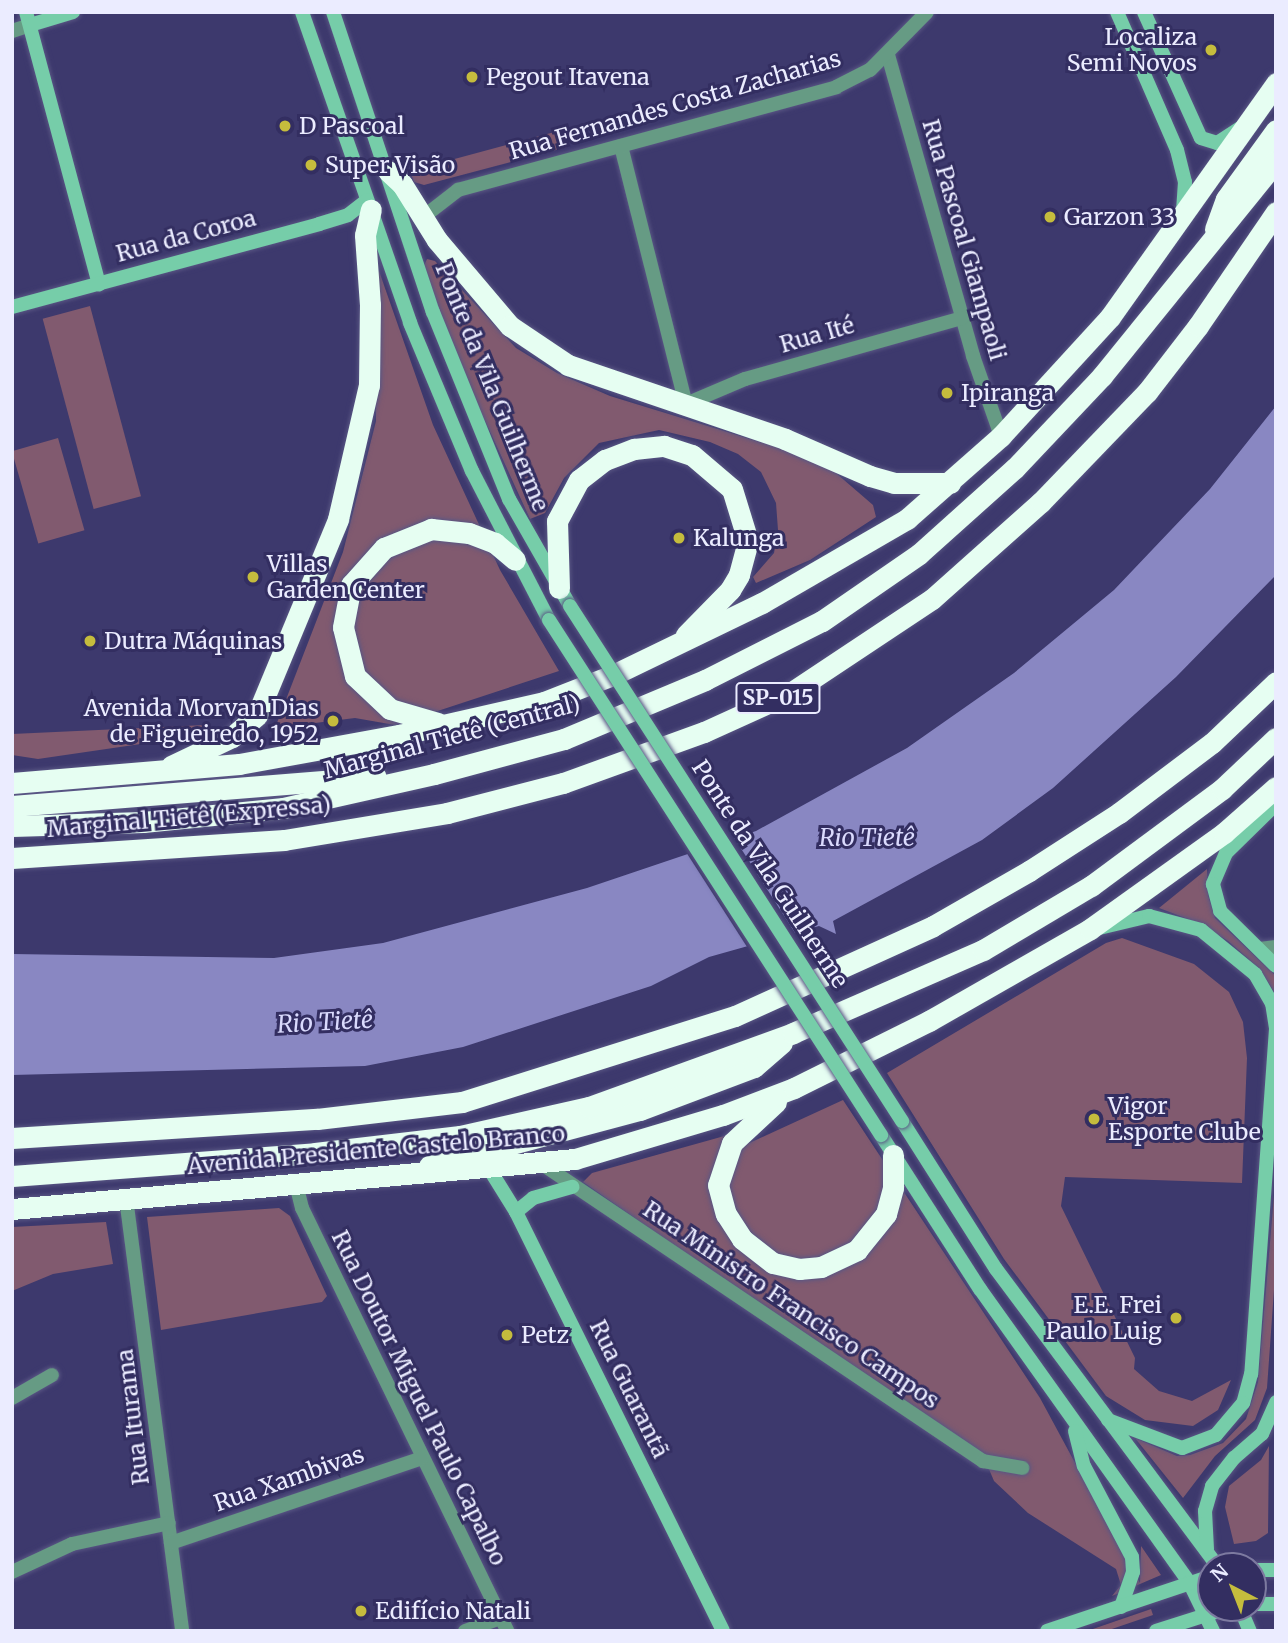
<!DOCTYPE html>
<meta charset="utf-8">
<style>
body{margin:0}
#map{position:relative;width:1288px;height:1643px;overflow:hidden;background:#3d396d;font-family:Merriweather,serif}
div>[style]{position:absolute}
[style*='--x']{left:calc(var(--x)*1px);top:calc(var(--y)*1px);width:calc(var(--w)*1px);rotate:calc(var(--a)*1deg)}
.green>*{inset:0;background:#815a6f;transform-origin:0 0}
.water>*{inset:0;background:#8987c2}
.pier>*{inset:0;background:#3d396d}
.roads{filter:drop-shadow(0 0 2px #595684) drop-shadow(0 0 2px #595684)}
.street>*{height:14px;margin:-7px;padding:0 7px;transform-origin:7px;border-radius:7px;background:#669b84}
.secondary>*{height:14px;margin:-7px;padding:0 7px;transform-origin:7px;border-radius:7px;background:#76cda9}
.highway>*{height:21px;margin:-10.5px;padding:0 10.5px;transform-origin:10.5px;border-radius:10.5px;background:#e6fef2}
.bridges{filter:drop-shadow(0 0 2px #595684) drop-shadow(0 0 2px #595684)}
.secondary-bridge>*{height:14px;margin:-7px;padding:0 7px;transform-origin:7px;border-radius:7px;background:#76cda9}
.dots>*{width:19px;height:19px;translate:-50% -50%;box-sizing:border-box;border:4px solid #332e61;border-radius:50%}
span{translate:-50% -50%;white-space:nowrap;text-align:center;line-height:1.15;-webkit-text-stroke:6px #332e61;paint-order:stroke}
.shield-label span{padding:2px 5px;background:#332e61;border:2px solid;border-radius:5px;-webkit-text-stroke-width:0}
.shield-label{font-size:21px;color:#ebecff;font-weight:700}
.poi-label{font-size:23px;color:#ebecff}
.right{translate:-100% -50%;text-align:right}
.left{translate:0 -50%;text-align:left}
.street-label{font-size:23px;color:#ebecff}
.water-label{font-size:24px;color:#dadafd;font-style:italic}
.frame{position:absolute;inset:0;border:14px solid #ebecff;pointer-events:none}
.north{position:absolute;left:1197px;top:1552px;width:70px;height:70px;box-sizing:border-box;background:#332e61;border:2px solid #7d7aa0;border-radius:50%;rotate:318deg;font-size:19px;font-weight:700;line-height:28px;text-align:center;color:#ebecff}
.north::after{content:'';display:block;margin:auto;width:24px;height:32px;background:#c5bc3d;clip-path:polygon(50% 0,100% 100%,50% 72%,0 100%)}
</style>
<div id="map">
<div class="green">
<i style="clip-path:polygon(562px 130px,567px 147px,424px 185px,414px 182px,410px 171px)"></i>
<i style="clip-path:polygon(427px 259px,435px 261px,516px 348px,557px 373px,610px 396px,822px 461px,873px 505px,876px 517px,810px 560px,756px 583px,753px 577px,774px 553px,778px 530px,776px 503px,761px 472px,738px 454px,710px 442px,659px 430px,599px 443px,564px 478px,545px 513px,530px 519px,464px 375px,423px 268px)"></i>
<i style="clip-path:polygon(379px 271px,433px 425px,500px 570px,559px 671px,395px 725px,355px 718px,275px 728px,343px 552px,376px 421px,374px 276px)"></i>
<i style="left:90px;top:306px;width:197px;height:49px;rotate:75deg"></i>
<i style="left:58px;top:438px;width:96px;height:48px;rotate:74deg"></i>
<i style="clip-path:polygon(206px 725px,209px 734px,38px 759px,12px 755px,12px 734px)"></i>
<i style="clip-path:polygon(1207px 869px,1208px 895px,1215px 918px,1275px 975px,1276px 995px,1260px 969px,1228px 941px,1201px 924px,1159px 908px)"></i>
<i style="clip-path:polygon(1122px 938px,1194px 964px,1229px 992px,1243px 1022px,1247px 1058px,1242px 1183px,1065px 1177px,1061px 1206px,1135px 1358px,1134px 1369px,1159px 1391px,1192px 1401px,1231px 1380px,1218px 1410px,1193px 1426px,1145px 1420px,1106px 1396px,1004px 1259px,887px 1073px,1106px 943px)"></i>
<i style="clip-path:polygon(843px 1100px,1040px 1398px,1140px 1583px,1141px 1546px,1161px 1575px,1112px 1596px,1121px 1585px,1116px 1569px,1028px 1513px,994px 1481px,986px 1462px,583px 1182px,592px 1173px,728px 1135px,719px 1149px,745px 1145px)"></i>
<i style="clip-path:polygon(1276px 1172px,1276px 1262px,1267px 1388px,1255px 1420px,1215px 1456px,1183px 1498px,1135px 1438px,1177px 1456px,1190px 1455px,1223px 1443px,1246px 1419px,1258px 1382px)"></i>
<i style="clip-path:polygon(279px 1208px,290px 1216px,327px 1296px,322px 1302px,161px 1330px,147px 1217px)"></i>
<i style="clip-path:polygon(106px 1222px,113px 1264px,53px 1274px,12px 1291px,12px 1227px)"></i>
<i style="clip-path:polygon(1269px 1446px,1268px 1533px,1256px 1541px,1234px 1544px,1225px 1507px,1229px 1486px,1261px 1460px)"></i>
<i style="clip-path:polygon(1151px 1609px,1153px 1615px,1106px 1631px,1087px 1631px)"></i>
</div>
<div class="water">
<i style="clip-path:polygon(1276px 406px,1276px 575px,1176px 677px,1053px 788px,982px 840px,833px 921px,836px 934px,819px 926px,709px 957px,651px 986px,463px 1047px,365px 1066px,12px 1075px,12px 954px,274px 958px,383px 943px,587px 888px,756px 831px,907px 748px,1014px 673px,1114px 590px,1210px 489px)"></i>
</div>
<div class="pier">
<i style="clip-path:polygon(733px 836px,797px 936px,749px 950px,686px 852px)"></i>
</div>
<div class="roads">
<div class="street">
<i style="--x:12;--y:31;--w:19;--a:-18"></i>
<i style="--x:888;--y:55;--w:313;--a:74.2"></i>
<i style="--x:973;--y:356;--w:85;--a:70.7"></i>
<i style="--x:621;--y:146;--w:266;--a:75.9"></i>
<i style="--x:686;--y:404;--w:64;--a:-23"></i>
<i style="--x:745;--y:379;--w:225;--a:-15.7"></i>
<i style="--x:422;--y:218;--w:46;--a:-37.9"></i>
<i style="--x:458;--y:190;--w:392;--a:-15.2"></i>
<i style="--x:836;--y:87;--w:38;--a:-27"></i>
<i style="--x:870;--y:70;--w:81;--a:-45.5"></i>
<i style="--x:1260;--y:949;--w:16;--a:-7"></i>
<i style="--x:542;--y:1164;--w:532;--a:33.96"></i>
<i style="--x:983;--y:1461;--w:40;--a:10"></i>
<i style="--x:296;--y:1184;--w:25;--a:76"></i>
<i style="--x:302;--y:1208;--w:470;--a:64.1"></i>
<i style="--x:126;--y:1198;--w:437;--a:82.6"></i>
<i style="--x:12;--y:1398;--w:46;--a:-29.9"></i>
<i style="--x:171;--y:1543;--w:265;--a:-18.7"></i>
<i style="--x:12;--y:1572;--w:66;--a:-25"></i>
<i style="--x:72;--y:1544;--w:99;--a:-12.2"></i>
<i style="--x:465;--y:1631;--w:38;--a:-20"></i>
</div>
<div class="secondary">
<i style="--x:26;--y:12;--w:282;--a:75"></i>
<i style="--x:302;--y:12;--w:329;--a:70.8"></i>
<i style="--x:410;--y:323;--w:160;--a:67.3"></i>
<i style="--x:472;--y:471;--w:168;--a:62.7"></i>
<i style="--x:333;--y:12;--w:316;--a:71.6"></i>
<i style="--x:433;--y:312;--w:202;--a:67.9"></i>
<i style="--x:509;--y:499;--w:123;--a:60.3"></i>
<i style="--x:1117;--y:12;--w:150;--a:66.5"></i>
<i style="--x:1177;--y:150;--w:33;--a:76"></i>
<i style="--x:1185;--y:182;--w:29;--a:94"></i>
<i style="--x:1144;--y:12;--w:138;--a:65.7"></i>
<i style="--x:1201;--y:138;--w:17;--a:17"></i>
<i style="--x:1217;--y:143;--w:27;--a:-33"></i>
<i style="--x:30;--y:25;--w:45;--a:-16.8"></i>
<i style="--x:12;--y:307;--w:318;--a:-15.1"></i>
<i style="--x:319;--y:224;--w:30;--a:-17"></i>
<i style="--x:348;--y:215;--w:24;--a:-38"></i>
<i style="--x:1276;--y:804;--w:70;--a:135.6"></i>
<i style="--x:1226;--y:853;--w:34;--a:113"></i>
<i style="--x:1213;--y:884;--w:28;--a:75"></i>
<i style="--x:1220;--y:911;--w:78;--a:44.5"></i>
<i style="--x:1095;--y:929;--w:56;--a:-13.5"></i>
<i style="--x:1149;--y:916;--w:54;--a:15.1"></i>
<i style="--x:1201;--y:930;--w:70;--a:39.2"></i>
<i style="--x:1255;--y:974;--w:34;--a:60"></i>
<i style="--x:1272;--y:1003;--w:26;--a:81"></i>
<i style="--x:1276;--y:1029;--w:346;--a:94.1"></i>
<i style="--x:1251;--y:1374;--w:30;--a:105"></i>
<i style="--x:1243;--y:1403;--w:42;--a:130.2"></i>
<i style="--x:1216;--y:1435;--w:36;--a:159"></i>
<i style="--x:1182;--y:1448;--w:79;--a:-159.3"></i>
<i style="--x:902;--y:1121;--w:175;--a:57.6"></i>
<i style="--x:996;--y:1269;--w:370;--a:53.3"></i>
<i style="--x:881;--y:1135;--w:183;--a:57.3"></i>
<i style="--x:980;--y:1289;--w:360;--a:54.5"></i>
<i style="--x:1189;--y:1582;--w:55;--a:63.9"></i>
<i style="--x:490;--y:1170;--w:49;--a:58.2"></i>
<i style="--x:516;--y:1212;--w:467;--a:63.7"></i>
<i style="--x:516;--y:1212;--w:22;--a:-39"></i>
<i style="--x:533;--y:1198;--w:41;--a:-15.8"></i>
<i style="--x:1075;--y:1431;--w:36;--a:76"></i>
<i style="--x:1084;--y:1466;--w:103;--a:62.2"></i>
<i style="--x:1132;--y:1557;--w:15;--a:86"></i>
<i style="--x:1133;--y:1572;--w:37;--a:109"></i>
<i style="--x:1207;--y:1549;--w:38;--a:-93"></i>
<i style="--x:1205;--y:1511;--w:26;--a:-74"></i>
<i style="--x:1212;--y:1486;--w:36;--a:-52"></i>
<i style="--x:1234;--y:1458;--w:37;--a:-41"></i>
<i style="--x:1262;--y:1434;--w:35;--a:-66"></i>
<i style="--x:1253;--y:1570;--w:23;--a:0"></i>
<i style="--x:1253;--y:1604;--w:23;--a:0"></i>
<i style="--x:1240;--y:1608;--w:25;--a:67"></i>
<i style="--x:1047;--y:1631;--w:173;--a:-18.5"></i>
<i style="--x:1156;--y:1631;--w:76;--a:-17.7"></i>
</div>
<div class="highway">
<i style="--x:388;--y:171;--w:19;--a:43"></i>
<i style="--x:402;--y:184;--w:66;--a:58"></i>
<i style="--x:437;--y:240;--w:113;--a:49.7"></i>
<i style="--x:510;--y:326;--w:70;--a:33.9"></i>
<i style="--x:568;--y:365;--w:229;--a:18.8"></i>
<i style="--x:785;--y:439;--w:93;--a:23.5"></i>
<i style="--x:870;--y:476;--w:25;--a:16"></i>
<i style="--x:894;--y:483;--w:56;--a:0"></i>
<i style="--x:1215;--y:229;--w:32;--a:-70"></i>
<i style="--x:1226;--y:199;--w:85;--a:-54.1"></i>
<i style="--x:559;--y:588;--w:67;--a:-91.7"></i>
<i style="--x:557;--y:521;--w:47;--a:-61.8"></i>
<i style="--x:579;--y:480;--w:33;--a:-38"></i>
<i style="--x:605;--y:460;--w:31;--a:-21"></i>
<i style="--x:634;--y:449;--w:30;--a:-6"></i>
<i style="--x:664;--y:446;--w:29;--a:18"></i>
<i style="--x:692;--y:455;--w:52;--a:40.4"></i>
<i style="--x:732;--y:489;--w:54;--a:72.9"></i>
<i style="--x:748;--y:541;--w:35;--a:105"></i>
<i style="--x:739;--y:575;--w:17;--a:121"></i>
<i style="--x:730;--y:590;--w:63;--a:134.4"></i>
<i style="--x:438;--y:723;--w:50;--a:-163.7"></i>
<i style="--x:390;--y:709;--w:48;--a:-136.7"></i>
<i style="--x:355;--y:676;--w:50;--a:-103.8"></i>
<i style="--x:343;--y:627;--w:43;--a:-79.2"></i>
<i style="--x:351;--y:585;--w:50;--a:-48.3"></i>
<i style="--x:384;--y:548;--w:51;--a:-22"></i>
<i style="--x:431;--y:529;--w:38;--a:6"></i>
<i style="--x:469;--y:533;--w:28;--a:21"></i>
<i style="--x:495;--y:543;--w:26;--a:40"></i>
<i style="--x:171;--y:766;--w:68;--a:-25.4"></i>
<i style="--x:232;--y:737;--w:33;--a:-41"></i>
<i style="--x:257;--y:715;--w:212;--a:-67.5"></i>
<i style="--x:338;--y:519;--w:138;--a:-77"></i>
<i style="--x:369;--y:385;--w:80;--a:-89.3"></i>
<i style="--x:370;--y:305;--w:70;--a:-94.1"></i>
<i style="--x:365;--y:235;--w:26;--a:-77"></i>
<i style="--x:12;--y:783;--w:228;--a:-4.8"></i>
<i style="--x:239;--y:764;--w:163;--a:-10.3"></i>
<i style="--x:399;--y:735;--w:149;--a:-12.8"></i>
<i style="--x:544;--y:702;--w:76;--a:-21.5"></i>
<i style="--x:615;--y:674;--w:163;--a:-25.8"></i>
<i style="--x:762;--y:603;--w:168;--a:-30.1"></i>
<i style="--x:907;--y:519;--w:125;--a:-41.4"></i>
<i style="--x:1001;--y:436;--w:161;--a:-47.5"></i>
<i style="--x:1110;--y:317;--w:287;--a:-54.6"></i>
<i style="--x:12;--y:806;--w:365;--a:-4.6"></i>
<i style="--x:12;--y:826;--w:131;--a:-1.7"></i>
<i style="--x:143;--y:822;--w:141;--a:-5.7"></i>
<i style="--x:283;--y:808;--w:155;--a:-12.7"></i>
<i style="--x:434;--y:774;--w:135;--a:-15.1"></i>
<i style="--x:564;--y:739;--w:153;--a:-22.7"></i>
<i style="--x:705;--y:680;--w:131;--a:-26.8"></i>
<i style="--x:822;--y:621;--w:118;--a:-34.6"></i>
<i style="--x:919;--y:554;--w:129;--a:-41.9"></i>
<i style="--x:1015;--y:468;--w:127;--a:-46.6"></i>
<i style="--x:1102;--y:376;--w:277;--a:-51"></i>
<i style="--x:12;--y:858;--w:273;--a:-3.8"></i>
<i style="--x:284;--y:840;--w:165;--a:-9.4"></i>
<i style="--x:447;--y:813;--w:120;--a:-14.5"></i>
<i style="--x:563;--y:783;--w:150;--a:-19.9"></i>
<i style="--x:704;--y:732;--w:97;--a:-24.4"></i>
<i style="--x:792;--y:692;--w:168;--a:-33.6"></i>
<i style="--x:932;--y:599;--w:146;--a:-41.7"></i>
<i style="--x:1041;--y:502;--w:153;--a:-46.1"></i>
<i style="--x:1147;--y:392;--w:83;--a:-52.3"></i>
<i style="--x:1198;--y:326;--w:138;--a:-55.6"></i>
<i style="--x:776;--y:1102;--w:60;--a:137"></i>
<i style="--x:732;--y:1143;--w:44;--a:108.4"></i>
<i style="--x:718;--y:1185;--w:30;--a:75"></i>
<i style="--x:726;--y:1214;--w:30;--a:57"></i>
<i style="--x:742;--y:1239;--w:39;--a:38"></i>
<i style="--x:773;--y:1263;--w:27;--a:13"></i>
<i style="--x:799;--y:1269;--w:22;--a:-5"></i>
<i style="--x:821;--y:1267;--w:40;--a:-25"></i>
<i style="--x:857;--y:1250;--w:46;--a:-51.1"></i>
<i style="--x:886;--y:1214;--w:28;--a:-75"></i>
<i style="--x:893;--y:1187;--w:32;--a:-90"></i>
<i style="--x:12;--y:1138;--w:306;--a:-3.6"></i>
<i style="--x:317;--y:1119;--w:146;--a:-6.7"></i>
<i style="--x:462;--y:1102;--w:286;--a:-17.5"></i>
<i style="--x:735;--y:1016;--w:217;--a:-24.4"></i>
<i style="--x:933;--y:926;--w:111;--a:-29.8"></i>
<i style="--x:1029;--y:871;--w:107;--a:-32.8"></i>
<i style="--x:1119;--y:813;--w:116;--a:-37"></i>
<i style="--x:1212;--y:743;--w:88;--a:-43.6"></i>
<i style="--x:429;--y:1166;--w:218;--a:-14.9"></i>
<i style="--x:640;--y:1110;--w:122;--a:-20.7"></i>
<i style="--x:754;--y:1067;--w:37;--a:-41"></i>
<i style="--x:12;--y:1176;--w:304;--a:-4.3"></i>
<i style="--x:315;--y:1153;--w:146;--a:-6.7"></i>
<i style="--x:460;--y:1136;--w:132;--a:-12.7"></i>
<i style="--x:589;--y:1107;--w:217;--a:-19.9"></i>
<i style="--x:793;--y:1033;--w:207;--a:-23.6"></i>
<i style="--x:983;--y:950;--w:126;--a:-30.7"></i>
<i style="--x:1091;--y:886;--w:163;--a:-36.5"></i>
<i style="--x:1222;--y:789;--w:74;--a:-43.4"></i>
<i style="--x:12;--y:1209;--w:565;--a:-5.08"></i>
<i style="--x:575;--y:1159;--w:154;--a:-16.6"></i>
<i style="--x:723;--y:1115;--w:76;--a:-20.8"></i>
<i style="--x:794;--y:1088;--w:151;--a:-26.4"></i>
<i style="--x:929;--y:1021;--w:185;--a:-29.7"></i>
<i style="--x:1090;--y:929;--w:165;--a:-35.6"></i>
<i style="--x:1224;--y:833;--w:69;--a:-41.5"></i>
</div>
</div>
<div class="bridges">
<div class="secondary-bridge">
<i style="--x:570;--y:606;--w:613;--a:57.19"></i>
<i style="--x:549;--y:620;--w:613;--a:57.19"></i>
</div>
</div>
<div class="dots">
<i style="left:1211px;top:50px;background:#c5bc3d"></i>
<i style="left:472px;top:77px;background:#c5bc3d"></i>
<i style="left:285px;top:126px;background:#c5bc3d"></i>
<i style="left:311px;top:165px;background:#c5bc3d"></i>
<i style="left:1050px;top:217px;background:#c5bc3d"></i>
<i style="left:947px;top:393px;background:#c5bc3d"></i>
<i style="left:679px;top:538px;background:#c5bc3d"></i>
<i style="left:253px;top:577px;background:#c5bc3d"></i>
<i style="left:90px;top:641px;background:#c5bc3d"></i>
<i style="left:333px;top:721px;background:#c5bc3d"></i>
<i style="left:1094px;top:1119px;background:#c5bc3d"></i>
<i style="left:1176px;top:1318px;background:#c5bc3d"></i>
<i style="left:507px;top:1335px;background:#c5bc3d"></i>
<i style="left:361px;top:1611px;background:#c5bc3d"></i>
</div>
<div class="shield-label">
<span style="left:778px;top:698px">SP-015</span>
</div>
<div class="poi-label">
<span class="right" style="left:1197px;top:50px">Localiza<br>Semi Novos</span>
<span class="left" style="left:486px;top:77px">Pegout Itavena</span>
<span class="left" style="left:299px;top:126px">D Pascoal</span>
<span class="left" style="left:325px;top:165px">Super Visão</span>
<span class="left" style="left:1064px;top:217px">Garzon 33</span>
<span class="left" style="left:961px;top:393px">Ipiranga</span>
<span class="left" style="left:693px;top:538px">Kalunga</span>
<span class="left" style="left:267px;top:577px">Villas<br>Garden Center</span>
<span class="left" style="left:104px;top:641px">Dutra Máquinas</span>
<span class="right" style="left:319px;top:721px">Avenida Morvan Dias<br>de Figueiredo, 1952</span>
<span class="left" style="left:1108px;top:1119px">Vigor<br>Esporte Clube</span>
<span class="right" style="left:1162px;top:1318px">E.E. Frei<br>Paulo Luig</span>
<span class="left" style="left:521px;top:1335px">Petz</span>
<span class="left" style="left:375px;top:1611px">Edifício Natali</span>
</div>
<div class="street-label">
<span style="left:675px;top:105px;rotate:-16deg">Rua Fernandes Costa Zacharias</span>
<span style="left:186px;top:236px;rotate:-15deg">Rua da Coroa</span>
<span style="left:964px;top:240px;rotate:74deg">Rua Pascoal Giampaoli</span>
<span style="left:817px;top:335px;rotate:-16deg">Rua Ité</span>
<span style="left:492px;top:387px;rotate:68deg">Ponte da Vila Guilherme</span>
<span style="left:452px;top:737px;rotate:-15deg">Marginal Tietê (Central)</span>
<span style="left:189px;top:817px;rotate:-5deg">Marginal Tietê (Expressa)</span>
<span style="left:770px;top:874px;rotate:57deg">Ponte da Vila Guilherme</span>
<span style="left:376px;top:1150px;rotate:-5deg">Avenida Presidente Castelo Branco</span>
<span style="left:791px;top:1305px;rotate:34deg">Rua Ministro Francisco Campos</span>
<span style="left:629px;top:1389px;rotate:64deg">Rua Guarantã</span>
<span style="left:419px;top:1398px;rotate:64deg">Rua Doutor Miguel Paulo Capalbo</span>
<span style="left:133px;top:1417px;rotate:-97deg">Rua Iturama</span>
<span style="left:289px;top:1479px;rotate:-19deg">Rua Xambivas</span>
</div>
<div class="water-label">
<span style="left:867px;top:838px">Rio Tietê</span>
<span style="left:325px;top:1022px;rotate:-3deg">Rio Tietê</span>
</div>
<div class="frame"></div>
<div class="north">N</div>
</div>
